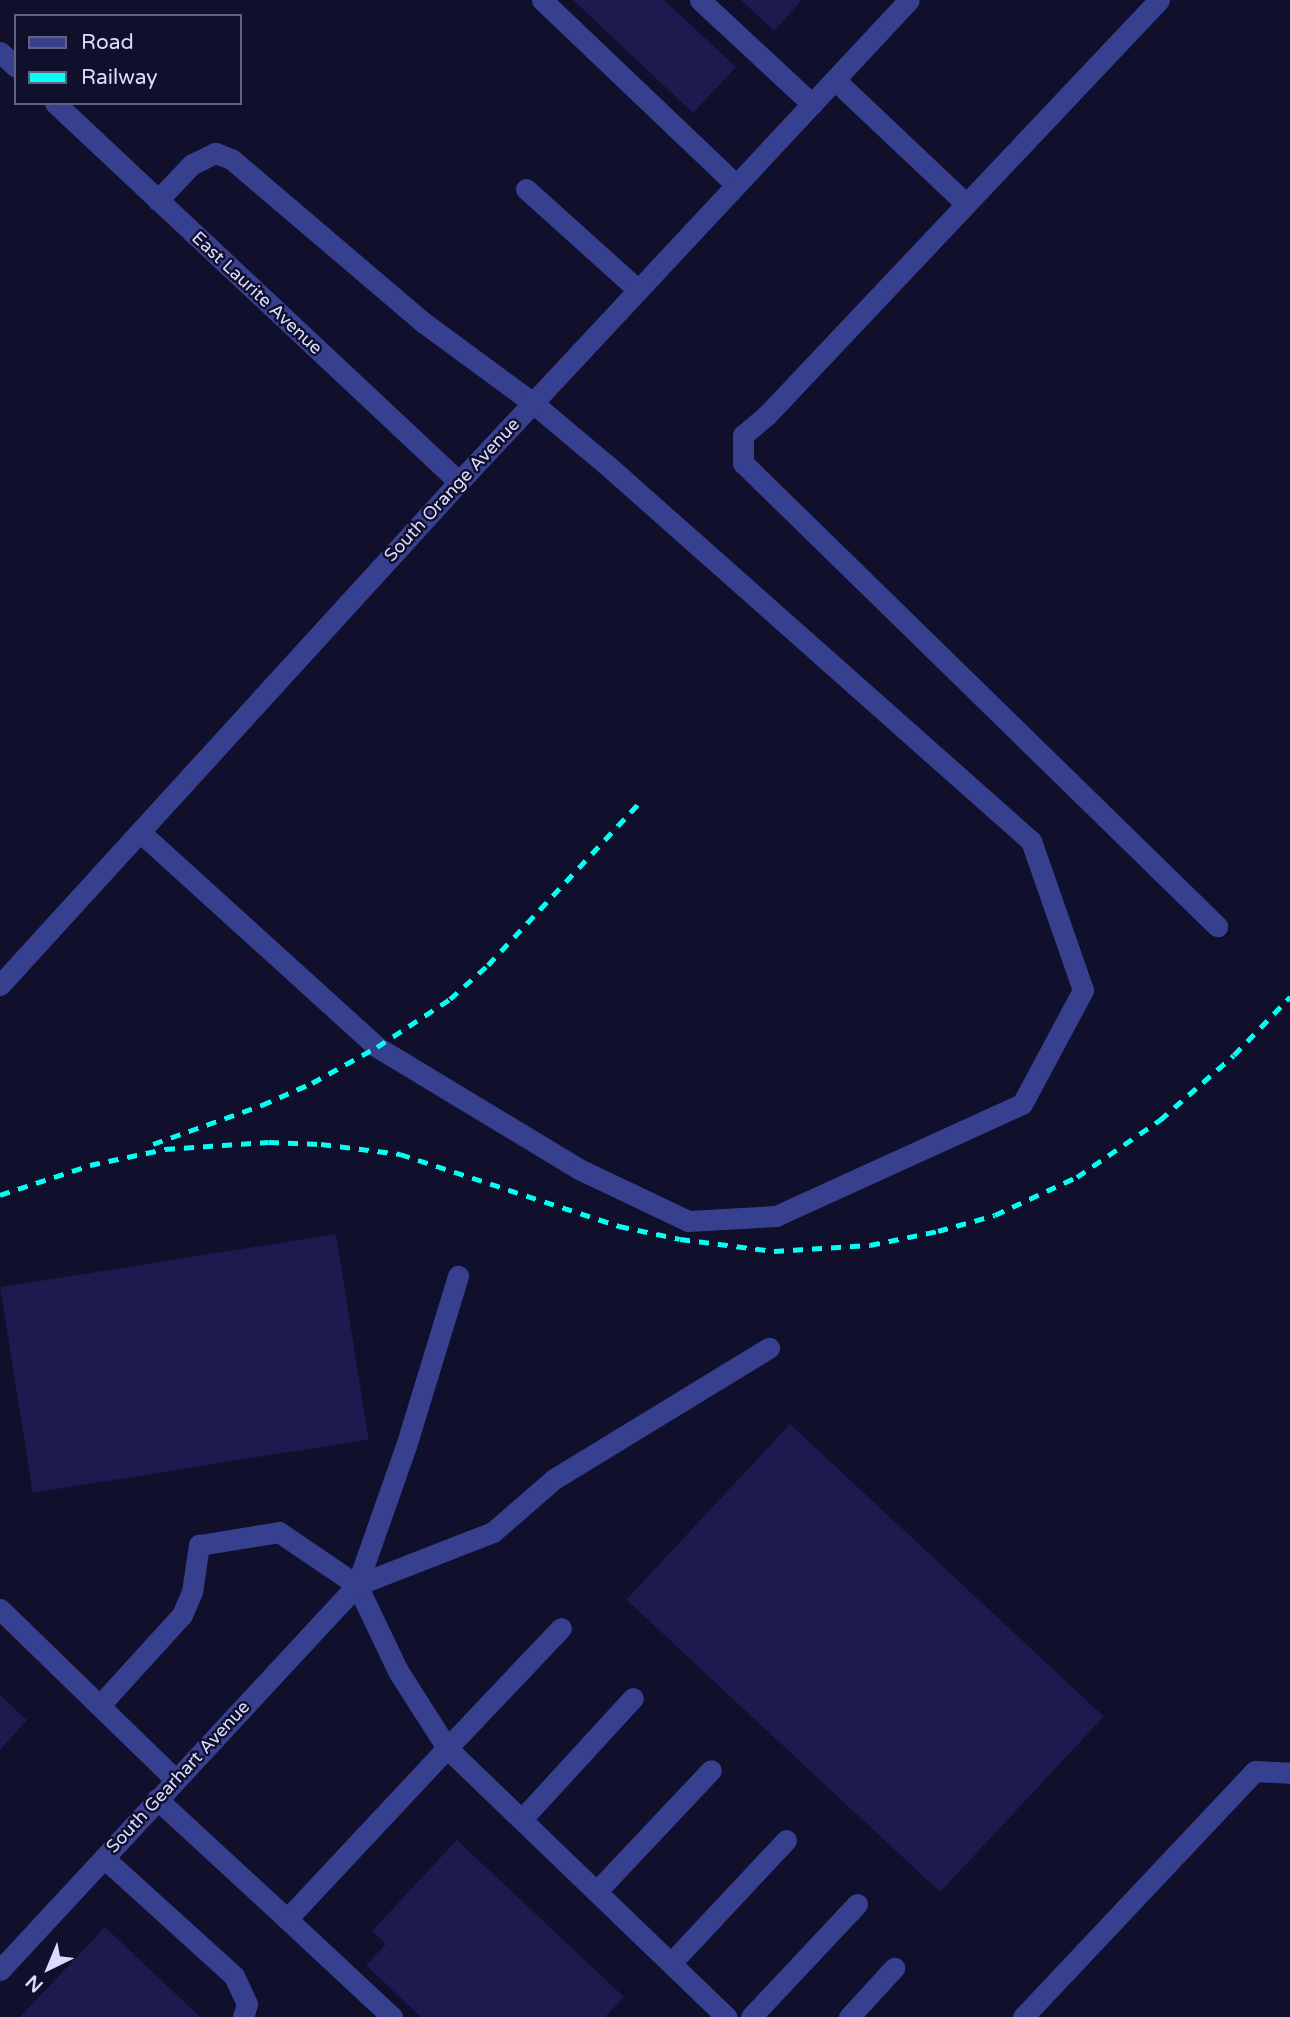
<!DOCTYPE html>
<style>
body{margin:0}
#map{position:relative;width:1290px;height:2017px;overflow:hidden;background:#100f2c;font-family:"Varela Round",sans-serif}
div>[style]{position:absolute}
[style*='--x']{left:calc(var(--x)*1px);top:calc(var(--y)*1px);width:calc(var(--w)*1px);rotate:calc(var(--a)*1deg)}
.building>*{inset:0;background:#1d1a4f;transform-origin:0 0}
.minor>*{height:21px;margin:-10.5px;padding:0 10.5px;transform-origin:10.5px;border-radius:10.5px;background:#37408f}
.rail>*{height:5px;margin-top:-2.5px;transform-origin:0;background:repeating-linear-gradient(90deg,#06fff3 0 10px,transparent 0 19px)}
span{translate:-50% -50%;white-space:nowrap;text-align:center;line-height:1.15;-webkit-text-stroke:5px #100f2c;paint-order:stroke}
.street-label{font-size:18px;color:#dadcff}
.legend{position:absolute;left:14px;top:14px;width:228px;height:91px;box-sizing:border-box;background:#100f2c;border:2px solid #616180;margin:0;padding:9px 12px;list-style:none;font-size:21px;color:#dadcff}
.legend li{display:flex;align-items:center;gap:14px;height:35px}
.legend b{width:35px;border:2px solid #616180}
.north{position:absolute;left:14px;top:1933px;width:70px;height:70px;-webkit-text-stroke:5px #100f2c;paint-order:stroke;rotate:223deg;font-size:19px;font-weight:700;line-height:28px;text-align:center;color:#dadcff}
.north::after{content:'';display:block;margin:auto;width:24px;height:32px;background:#dadcff;clip-path:polygon(50% 0,100% 100%,50% 72%,0 100%)}
</style>
<div id="map">
<div class="building">
<i style="clip-path:polygon(573px 0,664px 0,736px 67px,693px 113px)"></i>
<i style="clip-path:polygon(741px 0,802px 0,774px 31px)"></i>
<i style="left:336px;top:1234px;width:208px;height:340px;rotate:81deg"></i>
<i style="left:790px;top:1424px;width:429px;height:240px;rotate:43deg"></i>
<i style="clip-path:polygon(0 1695px,27px 1720px,0 1750px)"></i>
<i style="clip-path:polygon(457px 1840px,624px 1997px,605px 2017px,421px 2017px,366px 1965px,386px 1944px,372px 1931px)"></i>
<i style="clip-path:polygon(105px 1927px,200px 2017px,20px 2017px)"></i>
</div>
<div class="minor">
<i style="--x:542;--y:0;--w:268;--a:43.6"></i>
<i style="--x:700;--y:0;--w:153;--a:42.9"></i>
<i style="--x:1159;--y:0;--w:571;--a:133.37"></i>
<i style="--x:767;--y:415;--w:31;--a:140"></i>
<i style="--x:743;--y:435;--w:28;--a:90"></i>
<i style="--x:743;--y:463;--w:663;--a:44.33"></i>
<i style="--x:0;--y:52;--w:22;--a:43"></i>
<i style="--x:835;--y:80;--w:180;--a:43.4"></i>
<i style="--x:55;--y:103;--w:554;--a:43.17"></i>
<i style="--x:526;--y:189;--w:151;--a:42"></i>
<i style="--x:140;--y:832;--w:320;--a:42.2"></i>
<i style="--x:377;--y:1047;--w:236;--a:31.1"></i>
<i style="--x:579;--y:1169;--w:121;--a:25.5"></i>
<i style="--x:688;--y:1221;--w:88;--a:-3.3"></i>
<i style="--x:776;--y:1216;--w:270;--a:-24.5"></i>
<i style="--x:1022;--y:1104;--w:129;--a:-61.8"></i>
<i style="--x:1083;--y:990;--w:158;--a:-109.2"></i>
<i style="--x:1031;--y:841;--w:565;--a:-138.44"></i>
<i style="--x:608;--y:466;--w:98;--a:-140"></i>
<i style="--x:533;--y:403;--w:135;--a:-143.7"></i>
<i style="--x:424;--y:323;--w:253;--a:-139.6"></i>
<i style="--x:231;--y:159;--w:17;--a:-159"></i>
<i style="--x:215;--y:153;--w:25;--a:154"></i>
<i style="--x:192;--y:164;--w:50;--a:133.4"></i>
<i style="--x:0;--y:985;--w:681;--a:-47.62"></i>
<i style="--x:459;--y:482;--w:659;--a:-46.97"></i>
<i style="--x:357;--y:1585;--w:146;--a:-21.3"></i>
<i style="--x:493;--y:1532;--w:81;--a:-41"></i>
<i style="--x:554;--y:1479;--w:252;--a:-31.4"></i>
<i style="--x:0;--y:1609;--w:245;--a:44.2"></i>
<i style="--x:561;--y:1628;--w:166;--a:133.5"></i>
<i style="--x:447;--y:1748;--w:388;--a:43.9"></i>
<i style="--x:100;--y:1705;--w:122;--a:-47.7"></i>
<i style="--x:182;--y:1615;--w:25;--a:-67"></i>
<i style="--x:192;--y:1592;--w:48;--a:-81.5"></i>
<i style="--x:199;--y:1545;--w:81;--a:-9.2"></i>
<i style="--x:279;--y:1532;--w:94;--a:34.2"></i>
<i style="--x:357;--y:1585;--w:95;--a:64.5"></i>
<i style="--x:398;--y:1671;--w:91;--a:57.5"></i>
<i style="--x:447;--y:1748;--w:234;--a:133.1"></i>
<i style="--x:287;--y:1919;--w:177;--a:-137.3"></i>
<i style="--x:522;--y:1819;--w:164;--a:-47.5"></i>
<i style="--x:104;--y:1858;--w:176;--a:42.2"></i>
<i style="--x:234;--y:1976;--w:31;--a:65"></i>
<i style="--x:247;--y:2004;--w:14;--a:107"></i>
<i style="--x:597;--y:1891;--w:166;--a:-46.7"></i>
<i style="--x:287;--y:1919;--w:144;--a:43"></i>
<i style="--x:672;--y:1962;--w:167;--a:-46.9"></i>
<i style="--x:0;--y:1970;--w:525;--a:-47.16"></i>
<i style="--x:357;--y:1585;--w:147;--a:-70.6"></i>
<i style="--x:406;--y:1446;--w:178;--a:-73"></i>
<i style="--x:751;--y:2017;--w:155;--a:-46.8"></i>
<i style="--x:849;--y:2017;--w:67;--a:-47.4"></i>
<i style="--x:1023;--y:2017;--w:338;--a:-46.7"></i>
<i style="--x:1255;--y:1771;--w:35;--a:3"></i>
</div>
<div class="rail">
<i style="--x:153;--y:1144;--w:116;--a:-19.7"></i>
<i style="--x:262;--y:1105;--w:55;--a:-23.7"></i>
<i style="--x:312;--y:1083;--w:74;--a:-29"></i>
<i style="--x:377;--y:1047;--w:87;--a:-33.3"></i>
<i style="--x:450;--y:999;--w:51;--a:-41.8"></i>
<i style="--x:488;--y:965;--w:224;--a:-47"></i>
<i style="--x:0;--y:1195;--w:95;--a:-18.4"></i>
<i style="--x:90;--y:1165;--w:77;--a:-12"></i>
<i style="--x:165;--y:1149;--w:104;--a:-3.9"></i>
<i style="--x:269;--y:1142;--w:52;--a:2.2"></i>
<i style="--x:321;--y:1144;--w:80;--a:7.2"></i>
<i style="--x:400;--y:1154;--w:231;--a:18.2"></i>
<i style="--x:619;--y:1226;--w:62;--a:12"></i>
<i style="--x:680;--y:1239;--w:95;--a:7.3"></i>
<i style="--x:774;--y:1251;--w:96;--a:-3.6"></i>
<i style="--x:870;--y:1245;--w:69;--a:-11.6"></i>
<i style="--x:938;--y:1231;--w:59;--a:-15.7"></i>
<i style="--x:995;--y:1215;--w:90;--a:-24.9"></i>
<i style="--x:1077;--y:1177;--w:101;--a:-34.5"></i>
<i style="--x:1160;--y:1120;--w:98;--a:-41.3"></i>
<i style="--x:1234;--y:1055;--w:81;--a:-46"></i>
</div>
<div class="street-label">
<span style="left:257px;top:293px;rotate:43deg">East Laurite Avenue</span>
<span style="left:452px;top:490px;rotate:-47deg">South Orange Avenue</span>
<span style="left:178px;top:1777px;rotate:-47deg">South Gearhart Avenue</span>
</div>
<ul class="legend">
<li><b style="height:9px;background:#37408f"></b>Road</li>
<li><b style="height:9px;background:#06fff3"></b>Railway</li>
</ul>
<div class="north">N</div>
</div>
